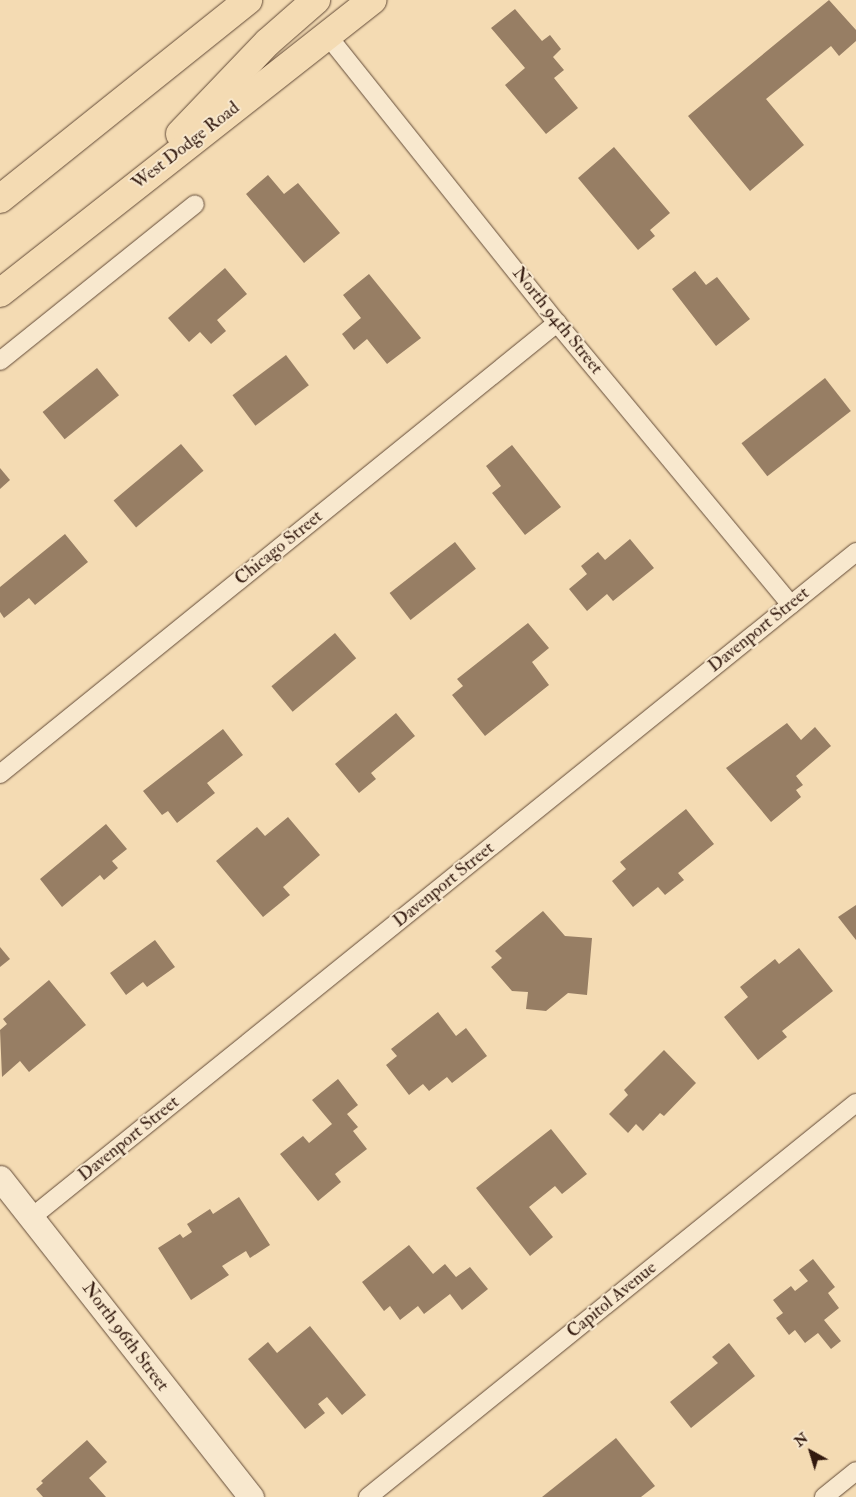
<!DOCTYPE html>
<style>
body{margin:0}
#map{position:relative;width:856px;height:1497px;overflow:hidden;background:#f4dbb3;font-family:"IM FELL Double Pica",serif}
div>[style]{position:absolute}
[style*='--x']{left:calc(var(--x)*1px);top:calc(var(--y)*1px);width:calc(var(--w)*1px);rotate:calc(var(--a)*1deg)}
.building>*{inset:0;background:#977e64;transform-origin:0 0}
.roads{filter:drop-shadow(0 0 1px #624a37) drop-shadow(0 0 1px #624a37)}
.street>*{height:18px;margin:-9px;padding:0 9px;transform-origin:9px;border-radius:9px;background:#f8e8ce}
.secondary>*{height:25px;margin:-12.5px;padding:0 12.5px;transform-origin:12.5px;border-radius:12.5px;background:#f8e8ce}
.highway>*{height:28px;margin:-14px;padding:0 14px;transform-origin:14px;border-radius:14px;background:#f4dbb3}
span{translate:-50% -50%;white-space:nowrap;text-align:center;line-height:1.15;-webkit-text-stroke:4px #f8e8ce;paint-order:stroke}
.street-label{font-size:18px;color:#32190e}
.north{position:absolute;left:786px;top:1427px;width:50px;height:50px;-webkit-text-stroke:4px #f8e8ce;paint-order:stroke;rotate:321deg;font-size:14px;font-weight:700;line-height:20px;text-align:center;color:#32190e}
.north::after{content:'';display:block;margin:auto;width:18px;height:22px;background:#32190e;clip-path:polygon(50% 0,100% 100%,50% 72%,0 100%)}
</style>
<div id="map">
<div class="building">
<i style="clip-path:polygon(829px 0,856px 30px,856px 41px,839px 56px,831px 46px,766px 99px,804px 145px,750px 191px,688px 116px)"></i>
<i style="clip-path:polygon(515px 9px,542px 41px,550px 35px,561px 49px,553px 57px,564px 70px,554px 78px,578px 108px,546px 134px,505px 85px,525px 68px,491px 28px)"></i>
<i style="clip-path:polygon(614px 147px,670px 213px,650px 230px,655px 236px,638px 250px,578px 178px)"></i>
<i style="clip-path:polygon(268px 175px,284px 194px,298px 183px,340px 233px,304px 263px,246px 194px)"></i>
<i style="clip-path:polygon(225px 268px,247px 294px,217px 320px,226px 331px,211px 344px,200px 332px,189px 342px,168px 318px)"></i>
<i style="clip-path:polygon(695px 271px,706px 285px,717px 277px,750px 319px,716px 346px,672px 289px)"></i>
<i style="clip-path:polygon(369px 274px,421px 338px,387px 364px,367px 339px,354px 350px,342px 334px,361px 318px,343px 295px)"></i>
<i style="left:286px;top:355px;width:38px;height:67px;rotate:53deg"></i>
<i style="left:97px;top:368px;width:35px;height:70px;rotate:51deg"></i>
<i style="left:825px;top:378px;width:42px;height:106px;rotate:52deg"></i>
<i style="left:181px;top:444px;width:35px;height:88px;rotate:50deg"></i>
<i style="clip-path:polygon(512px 445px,561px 507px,525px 535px,492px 493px,501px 486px,486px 466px)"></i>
<i style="clip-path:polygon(0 468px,10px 480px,0 489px)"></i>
<i style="clip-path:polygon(65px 534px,88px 562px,35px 605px,29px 598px,4px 618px,0 612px,0 587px)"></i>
<i style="clip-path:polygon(630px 539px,654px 568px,613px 601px,607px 594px,587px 611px,569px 589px,587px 574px,581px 566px,598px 552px,605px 560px)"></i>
<i style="left:455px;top:542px;width:34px;height:83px;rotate:52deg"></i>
<i style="clip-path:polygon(528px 623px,549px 648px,532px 662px,549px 685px,485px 736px,452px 695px,463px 686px,457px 679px)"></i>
<i style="left:335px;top:633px;width:33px;height:83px;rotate:50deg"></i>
<i style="clip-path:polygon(396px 713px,415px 736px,371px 773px,376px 779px,359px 793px,335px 764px)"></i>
<i style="clip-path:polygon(787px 723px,801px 740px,815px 727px,831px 746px,796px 776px,803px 785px,796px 790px,801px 797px,771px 822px,726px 768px)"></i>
<i style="clip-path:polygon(223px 729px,243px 755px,207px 783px,215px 793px,177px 823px,168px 811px,162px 815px,143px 791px)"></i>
<i style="clip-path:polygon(686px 809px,714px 844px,678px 873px,684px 880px,665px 895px,658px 887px,633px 907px,612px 881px,626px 869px,620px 862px)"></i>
<i style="clip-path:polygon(288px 817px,320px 855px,283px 887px,290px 895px,263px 917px,216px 861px,257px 827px,265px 836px)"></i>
<i style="clip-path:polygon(106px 824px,127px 849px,112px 861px,118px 868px,104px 880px,100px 875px,62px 907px,40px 879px)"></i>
<i style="clip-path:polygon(856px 905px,856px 940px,838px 917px)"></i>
<i style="clip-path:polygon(543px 911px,565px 936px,592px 938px,587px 995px,568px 993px,546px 1011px,526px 1009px,528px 992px,512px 991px,491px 967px,502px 958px,495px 951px)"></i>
<i style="clip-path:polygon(155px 940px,175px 967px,147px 987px,143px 982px,126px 995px,110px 973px)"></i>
<i style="clip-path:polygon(0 947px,10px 959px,0 967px)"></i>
<i style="clip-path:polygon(799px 948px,833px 991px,782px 1031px,787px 1037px,758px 1060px,724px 1017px,748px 997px,740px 987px,775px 959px,779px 964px)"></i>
<i style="clip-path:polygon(49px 980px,86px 1025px,29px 1072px,20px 1061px,2px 1077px,0 1030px,7px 1024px,3px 1019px)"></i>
<i style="clip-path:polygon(438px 1012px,456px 1036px,466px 1028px,487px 1056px,452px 1083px,447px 1077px,429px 1091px,423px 1084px,409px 1095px,386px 1065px,397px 1056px,391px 1049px)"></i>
<i style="clip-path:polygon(664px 1050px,696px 1083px,664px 1116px,660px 1113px,643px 1131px,636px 1124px,628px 1133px,609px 1114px,628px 1095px,624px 1090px)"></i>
<i style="clip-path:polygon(338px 1079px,358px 1105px,347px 1114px,358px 1127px,353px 1131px,367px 1149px,335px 1174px,341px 1182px,318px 1201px,280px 1154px,303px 1136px,309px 1143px,332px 1124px,312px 1100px)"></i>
<i style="clip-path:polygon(551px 1129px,587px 1174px,562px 1194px,555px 1186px,529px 1207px,553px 1237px,530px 1256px,476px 1188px)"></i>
<i style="clip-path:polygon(239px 1197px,270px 1245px,250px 1258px,246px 1251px,222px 1266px,229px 1275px,191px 1300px,158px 1248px,180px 1234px,183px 1238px,192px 1232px,187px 1224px,210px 1209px,213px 1214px)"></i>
<i style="clip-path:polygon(409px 1245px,433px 1274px,445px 1264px,456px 1277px,470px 1267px,488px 1289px,462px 1310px,450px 1294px,424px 1314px,418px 1306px,400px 1320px,390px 1306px,384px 1311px,362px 1282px)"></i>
<i style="clip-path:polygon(813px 1259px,835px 1287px,828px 1293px,839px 1308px,824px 1320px,841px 1341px,831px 1349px,818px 1333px,805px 1343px,795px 1330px,789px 1335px,776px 1318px,783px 1313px,773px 1300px,791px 1286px,795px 1291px,808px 1281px,799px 1270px)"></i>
<i style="clip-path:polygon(310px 1326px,366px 1395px,342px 1415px,327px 1397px,318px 1404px,325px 1413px,305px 1429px,248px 1359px,268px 1342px,277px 1353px)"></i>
<i style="clip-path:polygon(729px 1343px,755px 1376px,691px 1428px,670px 1402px,718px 1363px,712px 1357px)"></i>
<i style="clip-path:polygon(616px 1438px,655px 1486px,641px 1497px,542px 1497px)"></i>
<i style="clip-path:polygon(87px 1440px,107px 1462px,89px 1478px,106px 1497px,43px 1497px,36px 1489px,43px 1483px,41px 1481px)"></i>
</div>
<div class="roads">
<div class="street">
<i style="--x:327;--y:35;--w:369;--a:51.4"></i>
<i style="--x:557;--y:323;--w:366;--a:50.3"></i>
<i style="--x:0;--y:361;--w:250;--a:-38.8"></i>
<i style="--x:0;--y:774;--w:717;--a:-39"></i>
<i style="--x:32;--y:1217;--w:1059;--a:-38.9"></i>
<i style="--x:368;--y:1497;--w:627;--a:-38.92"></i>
<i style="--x:824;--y:1497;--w:41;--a:-39.1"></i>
</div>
<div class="secondary">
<i style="--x:0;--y:1178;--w:406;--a:51.8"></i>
</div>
<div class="highway">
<i style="--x:180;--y:134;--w:127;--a:-46.3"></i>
<i style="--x:268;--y:42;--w:64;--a:-41.2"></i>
<i style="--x:0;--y:199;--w:318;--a:-38.7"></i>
<i style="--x:0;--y:293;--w:474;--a:-38.2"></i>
</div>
</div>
<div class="street-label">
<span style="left:186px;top:146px;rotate:-38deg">West Dodge Road</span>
<span style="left:557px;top:321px;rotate:51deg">North 94th Street</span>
<span style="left:279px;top:548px;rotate:-39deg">Chicago Street</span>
<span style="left:759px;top:630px;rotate:-39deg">Davenport Street</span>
<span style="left:444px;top:885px;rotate:-39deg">Davenport Street</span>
<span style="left:129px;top:1139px;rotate:-39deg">Davenport Street</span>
<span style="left:612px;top:1300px;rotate:-39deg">Capitol Avenue</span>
<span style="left:125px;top:1337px;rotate:53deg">North 96th Street</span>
</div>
<div class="north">N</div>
</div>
